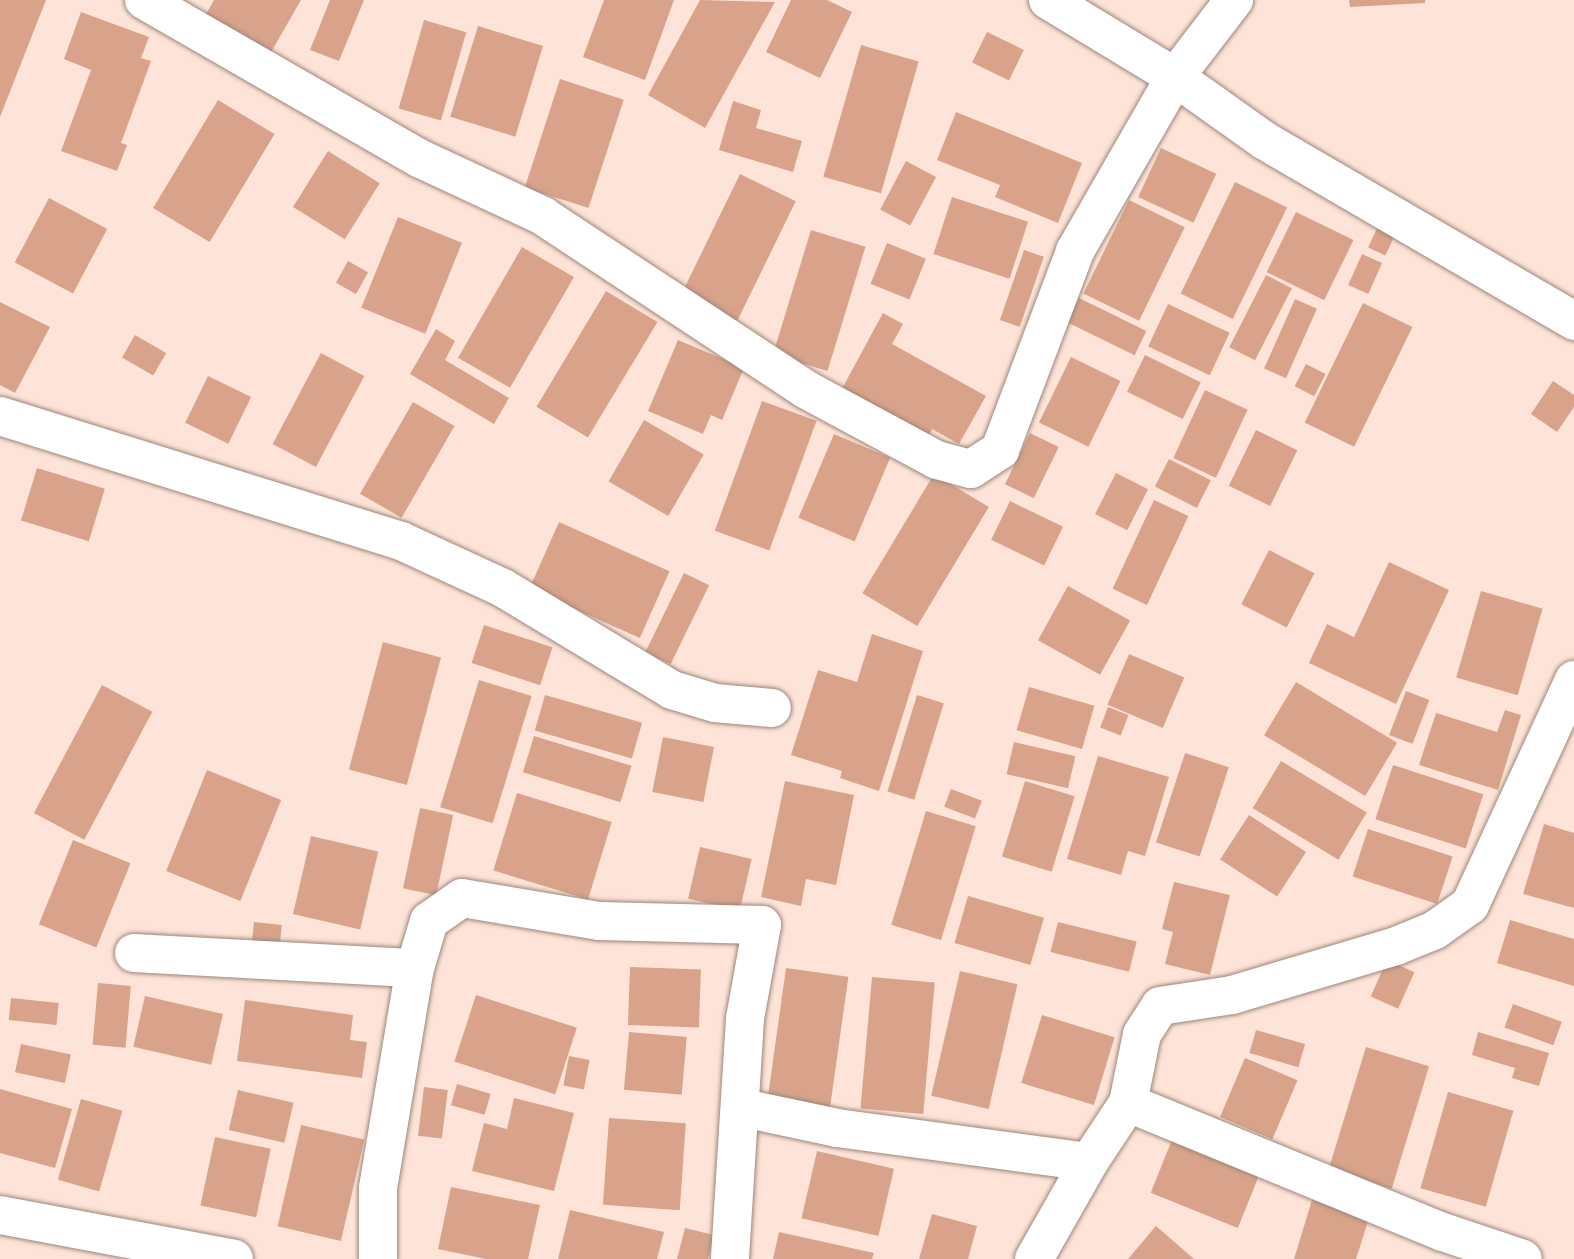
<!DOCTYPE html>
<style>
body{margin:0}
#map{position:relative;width:1574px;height:1259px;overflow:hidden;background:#fee4d8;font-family:"Nunito Sans",sans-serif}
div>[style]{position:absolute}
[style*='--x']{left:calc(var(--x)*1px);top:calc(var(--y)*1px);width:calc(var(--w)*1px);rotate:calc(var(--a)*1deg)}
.building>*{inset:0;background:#d9a38b;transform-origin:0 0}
.roads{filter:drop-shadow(0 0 2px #9d867b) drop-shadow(0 0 2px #9d867b)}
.street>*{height:38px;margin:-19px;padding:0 19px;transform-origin:19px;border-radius:19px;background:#fff}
span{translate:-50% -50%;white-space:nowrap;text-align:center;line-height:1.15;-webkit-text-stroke:6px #fff;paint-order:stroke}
</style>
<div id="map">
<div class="building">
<i style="clip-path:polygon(0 0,46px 0,0 117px)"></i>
<i style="clip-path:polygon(214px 0,301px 0,270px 54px,205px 16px)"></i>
<i style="clip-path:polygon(330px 0,364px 0,339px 61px,310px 50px)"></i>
<i style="clip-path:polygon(604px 0,674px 0,645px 80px,583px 57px)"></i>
<i style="clip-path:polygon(700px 0,775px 2px,705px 128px,648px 95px)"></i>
<i style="clip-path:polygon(791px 0,827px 0,852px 12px,820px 78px,766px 52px)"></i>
<i style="clip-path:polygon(1349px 0,1425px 0,1425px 3px,1350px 7px)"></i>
<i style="clip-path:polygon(81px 12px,149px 37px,141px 58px,151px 61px,121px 143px,127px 145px,117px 171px,61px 151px,91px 70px,64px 59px)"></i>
<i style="left:424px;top:20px;width:44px;height:92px;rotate:16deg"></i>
<i style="left:478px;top:26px;width:68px;height:95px;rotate:17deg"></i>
<i style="left:987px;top:32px;width:41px;height:34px;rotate:26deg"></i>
<i style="left:861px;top:45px;width:60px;height:137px;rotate:16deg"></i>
<i style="left:560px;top:79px;width:67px;height:114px;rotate:18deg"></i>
<i style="left:218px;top:100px;width:66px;height:126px;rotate:31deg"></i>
<i style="clip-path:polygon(733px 101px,761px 110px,756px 128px,802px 141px,793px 172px,719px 150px)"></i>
<i style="clip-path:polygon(956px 112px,1082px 163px,1058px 223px,995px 197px,1000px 185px,937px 160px)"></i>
<i style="left:1161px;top:148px;width:61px;height:54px;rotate:25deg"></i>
<i style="left:328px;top:151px;width:61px;height:66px;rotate:32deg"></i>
<i style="left:906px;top:161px;width:34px;height:55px;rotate:28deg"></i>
<i style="left:740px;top:174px;width:62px;height:134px;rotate:26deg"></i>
<i style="left:1235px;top:182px;width:58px;height:124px;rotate:26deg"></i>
<i style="left:952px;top:197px;width:80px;height:60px;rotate:18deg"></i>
<i style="left:49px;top:198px;width:66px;height:73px;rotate:28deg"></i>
<i style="left:1129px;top:200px;width:62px;height:104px;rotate:26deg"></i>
<i style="left:1296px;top:212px;width:64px;height:67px;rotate:26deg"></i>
<i style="left:398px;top:217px;width:69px;height:98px;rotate:22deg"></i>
<i style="left:1380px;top:222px;width:19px;height:28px;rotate:25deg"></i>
<i style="left:811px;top:230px;width:57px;height:130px;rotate:17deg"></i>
<i style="left:887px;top:243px;width:42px;height:44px;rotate:22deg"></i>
<i style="left:522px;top:247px;width:60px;height:128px;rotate:30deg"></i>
<i style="left:1024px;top:250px;width:21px;height:74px;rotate:19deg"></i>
<i style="left:1362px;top:254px;width:22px;height:34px;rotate:24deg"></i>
<i style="left:348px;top:261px;width:23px;height:25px;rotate:29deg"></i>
<i style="left:1266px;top:275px;width:29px;height:81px;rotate:27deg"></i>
<i style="left:606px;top:291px;width:60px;height:135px;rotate:31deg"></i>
<i style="left:1079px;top:298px;width:75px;height:27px;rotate:26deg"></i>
<i style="left:1295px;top:299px;width:24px;height:76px;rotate:24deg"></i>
<i style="clip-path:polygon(0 302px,50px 327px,15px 393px,0 385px)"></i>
<i style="left:1363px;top:303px;width:55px;height:133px;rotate:26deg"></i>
<i style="left:1168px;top:304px;width:68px;height:47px;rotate:25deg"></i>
<i style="clip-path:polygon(883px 313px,903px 324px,892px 344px,986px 396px,959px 444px,932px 429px,925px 443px,838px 396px)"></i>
<i style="clip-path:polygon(436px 329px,455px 341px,445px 360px,509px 398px,494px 424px,410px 374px)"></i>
<i style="left:135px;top:335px;width:36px;height:26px;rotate:30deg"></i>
<i style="clip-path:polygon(678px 340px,744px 368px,722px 420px,711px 415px,703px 434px,648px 411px)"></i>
<i style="left:321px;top:353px;width:49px;height:103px;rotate:28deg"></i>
<i style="left:1145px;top:355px;width:62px;height:41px;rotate:26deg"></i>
<i style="left:1071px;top:357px;width:55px;height:73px;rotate:26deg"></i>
<i style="left:1306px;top:364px;width:22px;height:25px;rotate:27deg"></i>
<i style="left:208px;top:376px;width:48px;height:52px;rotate:26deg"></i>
<i style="clip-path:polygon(1553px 381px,1574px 395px,1574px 407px,1557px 432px,1531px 414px)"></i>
<i style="left:1205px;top:390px;width:47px;height:75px;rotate:25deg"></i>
<i style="left:762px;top:401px;width:58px;height:138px;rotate:20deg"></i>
<i style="left:413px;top:402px;width:48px;height:106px;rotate:30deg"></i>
<i style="left:644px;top:420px;width:69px;height:71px;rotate:30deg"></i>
<i style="left:1256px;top:430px;width:46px;height:62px;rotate:26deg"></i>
<i style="left:1030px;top:433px;width:32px;height:57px;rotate:26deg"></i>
<i style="left:834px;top:434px;width:61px;height:91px;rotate:23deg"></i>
<i style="left:1169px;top:459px;width:47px;height:31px;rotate:27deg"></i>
<i style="left:37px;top:468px;width:71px;height:55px;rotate:17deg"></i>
<i style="left:1116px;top:473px;width:36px;height:46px;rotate:27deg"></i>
<i style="left:934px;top:474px;width:64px;height:139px;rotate:31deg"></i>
<i style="left:1154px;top:500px;width:38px;height:98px;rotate:25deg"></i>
<i style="left:1010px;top:501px;width:59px;height:43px;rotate:26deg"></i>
<i style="left:559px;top:522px;width:121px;height:73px;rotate:24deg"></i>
<i style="left:1269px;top:550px;width:51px;height:61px;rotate:27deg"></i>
<i style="clip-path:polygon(1389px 562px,1449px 590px,1396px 704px,1309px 663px,1327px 624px,1354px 637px)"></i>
<i style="left:684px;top:573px;width:28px;height:88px;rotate:26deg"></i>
<i style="left:1068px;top:586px;width:71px;height:62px;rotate:29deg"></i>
<i style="left:1481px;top:591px;width:64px;height:90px;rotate:16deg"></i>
<i style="left:484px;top:625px;width:72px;height:40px;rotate:18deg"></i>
<i style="clip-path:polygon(872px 634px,923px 651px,879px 791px,840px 778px,842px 771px,791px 755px,818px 670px,857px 682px)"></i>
<i style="left:383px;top:642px;width:60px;height:132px;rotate:15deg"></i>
<i style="left:1129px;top:654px;width:60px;height:55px;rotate:23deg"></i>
<i style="left:479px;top:680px;width:55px;height:133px;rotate:17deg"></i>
<i style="left:1296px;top:682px;width:118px;height:62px;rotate:31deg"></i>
<i style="left:102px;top:685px;width:57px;height:145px;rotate:28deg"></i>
<i style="left:1029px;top:687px;width:68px;height:45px;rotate:16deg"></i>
<i style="left:1406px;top:691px;width:25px;height:47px;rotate:21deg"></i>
<i style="left:545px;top:695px;width:101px;height:37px;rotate:16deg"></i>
<i style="left:917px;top:695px;width:28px;height:101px;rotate:17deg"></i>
<i style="left:1108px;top:707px;width:22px;height:22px;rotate:21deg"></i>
<i style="clip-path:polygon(1505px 710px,1521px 715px,1498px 790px,1419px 765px,1436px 713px,1497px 732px)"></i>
<i style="left:534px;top:736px;width:102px;height:38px;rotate:17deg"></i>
<i style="left:663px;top:737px;width:52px;height:56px;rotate:11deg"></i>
<i style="left:1014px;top:742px;width:63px;height:33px;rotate:13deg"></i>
<i style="left:1185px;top:753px;width:46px;height:94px;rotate:18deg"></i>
<i style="clip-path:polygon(1098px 756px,1169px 777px,1145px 856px,1128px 851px,1121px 875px,1067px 859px)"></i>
<i style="left:1281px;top:761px;width:100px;height:55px;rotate:31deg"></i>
<i style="left:1393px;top:765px;width:95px;height:57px;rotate:18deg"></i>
<i style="left:207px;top:770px;width:80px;height:109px;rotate:22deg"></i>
<i style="clip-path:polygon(785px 781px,854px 795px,836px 885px,806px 879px,801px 906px,761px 897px)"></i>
<i style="left:1025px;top:781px;width:52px;height:79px;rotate:17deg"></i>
<i style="left:951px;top:789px;width:33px;height:19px;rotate:21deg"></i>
<i style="left:517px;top:793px;width:99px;height:81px;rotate:17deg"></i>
<i style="left:420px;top:808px;width:34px;height:82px;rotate:12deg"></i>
<i style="left:926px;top:811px;width:52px;height:119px;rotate:17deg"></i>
<i style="left:1249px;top:815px;width:68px;height:53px;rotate:33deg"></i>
<i style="clip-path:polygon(1544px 824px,1574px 833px,1574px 908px,1523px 894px)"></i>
<i style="left:1368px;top:829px;width:89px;height:50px;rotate:18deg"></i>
<i style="left:311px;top:836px;width:69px;height:80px;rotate:13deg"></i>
<i style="left:73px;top:840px;width:62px;height:91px;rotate:22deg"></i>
<i style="left:700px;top:847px;width:53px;height:53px;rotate:13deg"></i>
<i style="clip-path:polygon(1174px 882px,1230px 895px,1210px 975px,1165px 964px,1173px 932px,1162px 929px)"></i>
<i style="left:968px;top:896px;width:79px;height:49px;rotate:16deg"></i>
<i style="clip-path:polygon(1510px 920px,1574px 939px,1574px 986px,1497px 963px)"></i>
<i style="left:254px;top:922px;width:28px;height:28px;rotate:6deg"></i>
<i style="left:1058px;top:922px;width:81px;height:31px;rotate:14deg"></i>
<i style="left:1387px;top:960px;width:30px;height:40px;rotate:24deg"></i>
<i style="left:630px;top:967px;width:71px;height:58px;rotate:2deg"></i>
<i style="left:786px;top:968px;width:63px;height:134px;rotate:8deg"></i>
<i style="left:960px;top:971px;width:59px;height:128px;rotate:13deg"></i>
<i style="left:872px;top:977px;width:63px;height:132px;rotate:5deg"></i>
<i style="left:98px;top:983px;width:33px;height:62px;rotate:5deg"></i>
<i style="left:476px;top:995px;width:106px;height:70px;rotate:18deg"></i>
<i style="left:145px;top:996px;width:80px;height:52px;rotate:13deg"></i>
<i style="left:11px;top:998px;width:48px;height:22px;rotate:6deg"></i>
<i style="clip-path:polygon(245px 1000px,353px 1015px,350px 1040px,367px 1042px,362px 1078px,237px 1061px)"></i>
<i style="left:1513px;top:1004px;width:52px;height:25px;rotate:20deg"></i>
<i style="left:1042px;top:1015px;width:76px;height:71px;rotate:17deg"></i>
<i style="left:1256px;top:1030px;width:51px;height:24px;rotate:16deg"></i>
<i style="left:629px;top:1032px;width:58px;height:58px;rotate:5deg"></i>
<i style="clip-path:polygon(1478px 1032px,1549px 1053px,1539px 1086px,1512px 1078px,1515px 1068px,1472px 1055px)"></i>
<i style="left:21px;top:1044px;width:51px;height:29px;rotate:12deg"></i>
<i style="left:1366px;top:1047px;width:66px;height:128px;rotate:17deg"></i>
<i style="left:569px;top:1056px;width:21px;height:30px;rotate:11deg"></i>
<i style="left:1245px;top:1058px;width:57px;height:64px;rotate:23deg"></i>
<i style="left:457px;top:1084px;width:35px;height:22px;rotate:16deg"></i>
<i style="left:424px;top:1087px;width:24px;height:49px;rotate:7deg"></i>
<i style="clip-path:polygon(0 1089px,72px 1109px,55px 1168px,0 1153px)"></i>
<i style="left:238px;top:1090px;width:57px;height:41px;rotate:13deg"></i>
<i style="left:1448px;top:1092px;width:68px;height:100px;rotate:16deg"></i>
<i style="clip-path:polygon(514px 1098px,574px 1113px,554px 1191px,472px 1171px,484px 1123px,507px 1129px)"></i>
<i style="left:81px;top:1099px;width:43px;height:84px;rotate:16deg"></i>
<i style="left:609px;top:1118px;width:77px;height:87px;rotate:4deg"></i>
<i style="left:301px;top:1125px;width:65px;height:104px;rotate:13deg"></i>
<i style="left:215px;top:1137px;width:57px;height:70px;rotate:12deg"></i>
<i style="left:1172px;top:1140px;width:94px;height:57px;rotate:22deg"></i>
<i style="left:817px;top:1151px;width:79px;height:69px;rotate:13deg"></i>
<i style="clip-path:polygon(451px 1187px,540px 1205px,528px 1259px,486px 1259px,438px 1249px)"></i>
<i style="clip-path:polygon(1312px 1200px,1369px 1218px,1356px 1259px,1294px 1259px)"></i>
<i style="clip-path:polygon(570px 1210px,664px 1232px,657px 1259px,558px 1259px)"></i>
<i style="clip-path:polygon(932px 1214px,977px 1226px,968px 1259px,919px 1259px)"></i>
<i style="clip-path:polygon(1156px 1226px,1194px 1259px,1128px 1259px)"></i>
<i style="clip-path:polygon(685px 1228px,714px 1235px,708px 1259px,677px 1259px)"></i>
<i style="clip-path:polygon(779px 1232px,874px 1253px,872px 1259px,773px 1259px)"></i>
</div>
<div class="roads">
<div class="street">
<i style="--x:144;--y:0;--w:319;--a:29.9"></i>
<i style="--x:421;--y:159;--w:135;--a:25"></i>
<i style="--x:543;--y:216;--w:314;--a:33.4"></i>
<i style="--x:805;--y:389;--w:150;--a:28.3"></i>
<i style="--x:937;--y:460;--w:35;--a:15"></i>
<i style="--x:971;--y:469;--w:35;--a:-33"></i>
<i style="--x:1000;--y:450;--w:213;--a:-69.3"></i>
<i style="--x:1075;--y:251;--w:201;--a:-60.1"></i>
<i style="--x:1175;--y:77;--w:97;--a:-52.5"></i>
<i style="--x:1048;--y:0;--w:149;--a:31.2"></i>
<i style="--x:1175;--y:77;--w:110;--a:35.4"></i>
<i style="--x:1265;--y:141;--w:358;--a:30.2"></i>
<i style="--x:0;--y:416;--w:420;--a:17.3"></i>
<i style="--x:401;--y:541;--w:112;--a:24.7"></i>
<i style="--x:503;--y:588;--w:197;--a:31.1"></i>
<i style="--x:672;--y:690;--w:45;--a:16.8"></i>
<i style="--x:715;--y:703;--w:57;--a:5"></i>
<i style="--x:134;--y:953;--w:281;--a:3.1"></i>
<i style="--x:1128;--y:1103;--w:70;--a:-78.5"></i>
<i style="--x:1142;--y:1034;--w:33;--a:-57"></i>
<i style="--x:1160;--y:1006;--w:73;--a:-8.7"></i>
<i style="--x:1232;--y:995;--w:171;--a:-16.6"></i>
<i style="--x:1396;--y:946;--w:42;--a:-22.3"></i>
<i style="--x:1435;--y:930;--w:43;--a:-35.5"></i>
<i style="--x:1470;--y:905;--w:248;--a:-65.2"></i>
<i style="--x:743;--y:1108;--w:96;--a:12"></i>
<i style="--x:837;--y:1128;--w:254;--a:7.7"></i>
<i style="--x:1089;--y:1162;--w:71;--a:-56.5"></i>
<i style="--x:1128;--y:1103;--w:340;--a:22.3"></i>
<i style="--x:1443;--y:1232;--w:84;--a:18.6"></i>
<i style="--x:0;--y:1215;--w:238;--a:10.6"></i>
<i style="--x:378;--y:1259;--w:71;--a:-90"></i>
<i style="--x:378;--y:1188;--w:223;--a:-80.5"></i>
<i style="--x:415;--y:968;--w:49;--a:-73.4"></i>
<i style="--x:429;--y:921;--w:40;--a:-34.9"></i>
<i style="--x:462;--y:898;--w:139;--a:9.5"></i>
<i style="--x:599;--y:921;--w:163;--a:1.4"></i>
<i style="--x:762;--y:925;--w:96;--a:100.3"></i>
<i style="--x:745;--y:1019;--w:240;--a:93.6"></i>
<i style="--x:1034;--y:1259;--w:112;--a:-60.4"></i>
</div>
</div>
</div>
